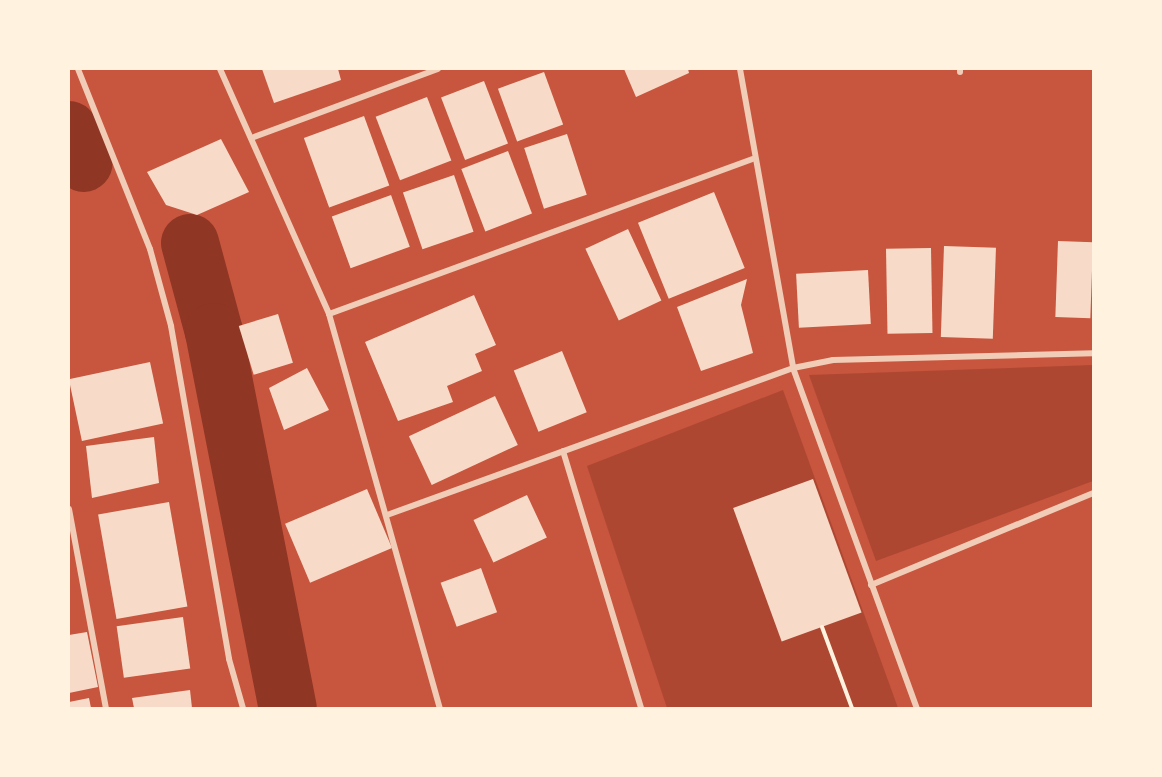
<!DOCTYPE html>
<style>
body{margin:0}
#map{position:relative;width:1162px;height:777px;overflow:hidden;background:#c8553d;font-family:"Sofia Sans Condensed",sans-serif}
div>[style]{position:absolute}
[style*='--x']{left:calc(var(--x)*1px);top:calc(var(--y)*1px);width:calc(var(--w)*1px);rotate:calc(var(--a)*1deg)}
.green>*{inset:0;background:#ae4732}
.river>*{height:58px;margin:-29px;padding:0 29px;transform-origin:29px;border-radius:29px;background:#8f3625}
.building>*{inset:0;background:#f7dbc8;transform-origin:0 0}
.path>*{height:4px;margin:-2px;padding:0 2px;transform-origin:2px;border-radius:2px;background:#fff3e0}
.minor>*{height:6px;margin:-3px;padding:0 3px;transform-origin:3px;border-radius:3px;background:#f1ccb7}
span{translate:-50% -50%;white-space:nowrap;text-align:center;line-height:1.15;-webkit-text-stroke:4.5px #fff3e0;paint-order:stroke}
.frame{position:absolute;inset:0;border:70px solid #fff3e0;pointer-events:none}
</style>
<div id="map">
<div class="green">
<i style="clip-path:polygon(1093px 365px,1093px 481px,876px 561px,809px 375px)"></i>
<i style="clip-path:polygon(783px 390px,898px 708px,667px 708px,587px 466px)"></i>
</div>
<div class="river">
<i style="--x:69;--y:130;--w:36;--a:66"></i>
<i style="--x:190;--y:243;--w:92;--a:74.9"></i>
<i style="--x:214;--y:332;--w:383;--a:78.9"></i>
</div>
<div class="building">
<i style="clip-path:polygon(262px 69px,338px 69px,341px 80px,274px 103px)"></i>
<i style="clip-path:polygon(624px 69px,688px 69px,689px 73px,636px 97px)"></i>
<i style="left:544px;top:72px;width:56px;height:49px;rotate:70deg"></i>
<i style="left:484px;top:81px;width:67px;height:46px;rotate:69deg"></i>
<i style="left:427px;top:97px;width:68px;height:55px;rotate:69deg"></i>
<i style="left:364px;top:116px;width:74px;height:64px;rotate:70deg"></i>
<i style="left:567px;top:134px;width:64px;height:45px;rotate:72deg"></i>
<i style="clip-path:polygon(221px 139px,249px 192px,197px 215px,166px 205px,147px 172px)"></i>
<i style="left:508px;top:151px;width:67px;height:50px;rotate:69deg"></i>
<i style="left:454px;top:175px;width:60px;height:54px;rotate:71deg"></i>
<i style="left:714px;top:192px;width:82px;height:82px;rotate:68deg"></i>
<i style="left:391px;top:195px;width:55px;height:63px;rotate:70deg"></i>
<i style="left:628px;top:229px;width:79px;height:47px;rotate:65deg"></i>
<i style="left:1058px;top:241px;width:35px;height:76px;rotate:2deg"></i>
<i style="left:944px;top:246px;width:52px;height:91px;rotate:2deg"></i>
<i style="left:931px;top:248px;width:85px;height:45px;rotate:89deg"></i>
<i style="left:868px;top:270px;width:54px;height:72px;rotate:87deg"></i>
<i style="clip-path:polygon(747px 279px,741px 305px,753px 353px,701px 371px,677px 307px)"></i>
<i style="clip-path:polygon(474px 295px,496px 345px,475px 354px,482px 371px,447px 386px,453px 402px,398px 421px,365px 342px)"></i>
<i style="left:278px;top:314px;width:51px;height:41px;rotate:73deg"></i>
<i style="left:562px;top:351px;width:66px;height:52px;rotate:68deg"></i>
<i style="left:150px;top:362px;width:63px;height:83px;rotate:78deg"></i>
<i style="clip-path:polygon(307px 368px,329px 410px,284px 430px,269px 388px)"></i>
<i style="left:495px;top:396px;width:54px;height:95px;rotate:65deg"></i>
<i style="clip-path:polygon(154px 437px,159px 483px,92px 498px,86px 446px)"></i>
<i style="left:813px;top:479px;width:142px;height:85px;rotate:70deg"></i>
<i style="left:367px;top:489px;width:64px;height:89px;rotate:67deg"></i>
<i style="left:527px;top:495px;width:47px;height:59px;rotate:65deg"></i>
<i style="left:169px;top:502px;width:106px;height:72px;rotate:80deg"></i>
<i style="left:481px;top:568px;width:47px;height:43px;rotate:70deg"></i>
<i style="left:183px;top:617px;width:52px;height:67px;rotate:82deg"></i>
<i style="clip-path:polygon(87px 632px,98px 687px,69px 693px,69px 635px)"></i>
<i style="clip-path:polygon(190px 690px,192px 708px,134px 708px,132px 698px)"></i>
<i style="clip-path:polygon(89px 698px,91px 708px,69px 708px,69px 702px)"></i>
</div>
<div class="path">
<i style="--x:822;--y:627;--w:86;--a:69.7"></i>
</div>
<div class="minor">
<i style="--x:78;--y:69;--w:194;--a:68.2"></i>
<i style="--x:150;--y:249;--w:80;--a:74.7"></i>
<i style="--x:171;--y:326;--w:338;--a:80.1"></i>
<i style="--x:229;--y:659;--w:51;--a:74.1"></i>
<i style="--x:220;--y:69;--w:268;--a:66"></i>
<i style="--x:329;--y:314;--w:409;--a:74.3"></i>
<i style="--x:740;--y:69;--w:304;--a:79.9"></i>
<i style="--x:793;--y:368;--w:362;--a:70"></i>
<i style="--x:960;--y:69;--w:3;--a:90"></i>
<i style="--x:254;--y:137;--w:196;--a:-20.3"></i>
<i style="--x:329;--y:314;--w:451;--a:-20.1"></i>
<i style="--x:563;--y:451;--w:269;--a:73.1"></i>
<i style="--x:69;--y:509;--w:202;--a:79.5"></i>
<i style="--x:387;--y:515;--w:432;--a:-19.9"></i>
<i style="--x:793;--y:368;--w:41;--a:-11.3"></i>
<i style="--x:833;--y:360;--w:260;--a:-1.5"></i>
<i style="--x:871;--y:585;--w:240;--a:-22.5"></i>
</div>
<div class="frame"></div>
</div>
